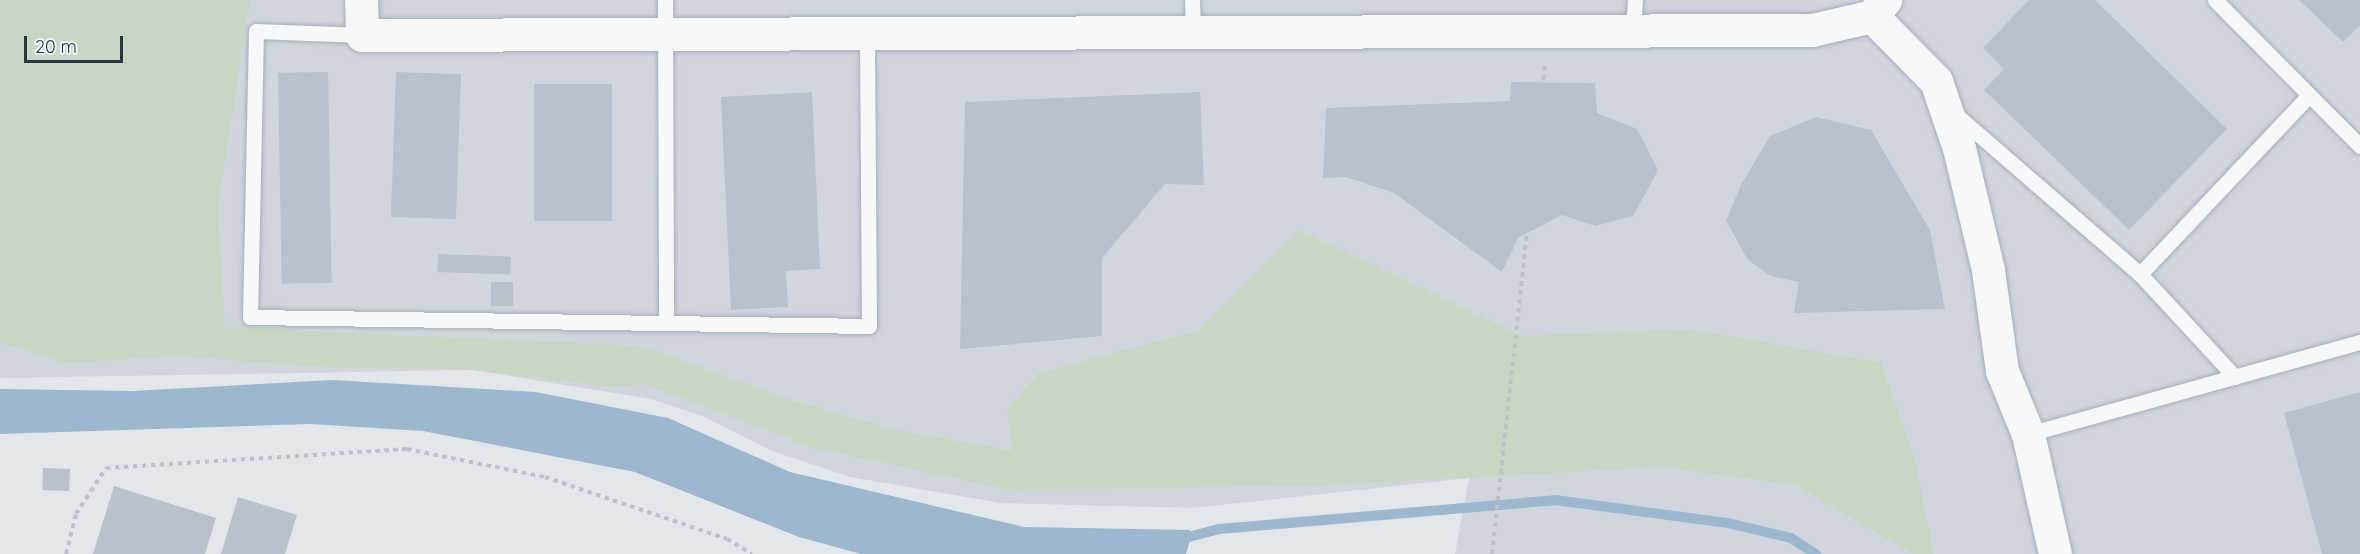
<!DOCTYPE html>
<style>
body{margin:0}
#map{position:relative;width:2360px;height:554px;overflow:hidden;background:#e3e7ec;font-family:Quicksand,sans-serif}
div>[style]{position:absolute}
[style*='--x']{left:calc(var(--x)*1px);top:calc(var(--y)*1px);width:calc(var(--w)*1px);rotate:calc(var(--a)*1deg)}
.built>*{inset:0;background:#d1d6de}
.green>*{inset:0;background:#cad6c4}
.water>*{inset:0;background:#9db7ce}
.stream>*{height:10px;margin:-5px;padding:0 5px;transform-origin:5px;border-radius:5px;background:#9db7ce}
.building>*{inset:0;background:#bac1ca;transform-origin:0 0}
.path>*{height:4px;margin-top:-2px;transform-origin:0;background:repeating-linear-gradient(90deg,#bdc2c8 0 4.5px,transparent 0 9px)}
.roads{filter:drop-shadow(0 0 2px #a8aeb7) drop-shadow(0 0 2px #a8aeb7)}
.service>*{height:15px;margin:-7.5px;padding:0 7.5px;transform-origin:7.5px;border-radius:7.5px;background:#f6f8fa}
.tertiary>*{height:33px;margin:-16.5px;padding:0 16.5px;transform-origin:16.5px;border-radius:16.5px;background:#f6f8fa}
span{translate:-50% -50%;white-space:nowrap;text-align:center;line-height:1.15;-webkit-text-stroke:6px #f3f6f9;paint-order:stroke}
.scale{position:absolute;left:24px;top:36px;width:99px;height:27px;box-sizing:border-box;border:3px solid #2a3646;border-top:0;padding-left:8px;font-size:18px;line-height:21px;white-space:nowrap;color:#2a3646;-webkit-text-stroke:4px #f3f6f9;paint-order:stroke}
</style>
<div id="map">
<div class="built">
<i style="clip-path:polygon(0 0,2360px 0,2360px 554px,1455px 554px,1469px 478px,1193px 508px,1001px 503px,850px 477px,772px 451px,702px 416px,651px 399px,473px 370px,0 378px)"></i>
</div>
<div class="green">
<i style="clip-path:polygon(0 0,250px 0,218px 206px,225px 327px,642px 346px,791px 400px,895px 430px,1013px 451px,1007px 409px,1039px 373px,1197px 331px,1299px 230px,1523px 336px,1688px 329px,1881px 363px,1917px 466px,1933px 554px,1913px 554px,1795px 485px,1663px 467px,1314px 486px,1005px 489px,814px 448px,644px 384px,613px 387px,473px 370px,323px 367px,177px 356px,65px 363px,0 342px)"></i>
</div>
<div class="water">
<i style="clip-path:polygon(333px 380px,536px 392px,668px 418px,790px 472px,1024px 527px,1190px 530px,1190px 540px,1186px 554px,861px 554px,799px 537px,635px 472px,423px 431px,311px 424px,0 434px,0 389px,133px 391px)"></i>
</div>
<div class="stream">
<i style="--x:1177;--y:540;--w:43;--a:-14.7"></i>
<i style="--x:1219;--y:529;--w:337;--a:-4.9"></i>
<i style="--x:1555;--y:500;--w:175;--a:7.6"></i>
<i style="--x:1728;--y:523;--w:65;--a:13.4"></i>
<i style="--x:1791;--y:538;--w:30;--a:33"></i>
</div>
<div class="building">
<i style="clip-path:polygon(2029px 0,2095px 0,2227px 129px,2129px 230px,1984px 90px,2004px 69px,1983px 48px)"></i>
<i style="clip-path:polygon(2299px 0,2360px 0,2360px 25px,2343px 42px)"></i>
<i style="left:328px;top:72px;width:211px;height:50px;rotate:89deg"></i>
<i style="left:396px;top:72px;width:65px;height:145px;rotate:2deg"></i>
<i style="clip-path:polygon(1511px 82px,1595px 83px,1597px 113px,1637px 129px,1658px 170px,1633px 216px,1595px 226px,1562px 215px,1518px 238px,1502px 272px,1394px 193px,1346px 177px,1323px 178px,1326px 108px,1510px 101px)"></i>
<i style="left:534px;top:84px;width:78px;height:137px"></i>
<i style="clip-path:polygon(812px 92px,820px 269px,786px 271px,788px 307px,731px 310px,721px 97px)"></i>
<i style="clip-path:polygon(1200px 92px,1204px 185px,1165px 184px,1102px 258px,1102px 336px,960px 349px,965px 102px)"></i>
<i style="clip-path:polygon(1816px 117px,1871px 130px,1930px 230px,1945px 309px,1794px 313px,1799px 282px,1771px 276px,1748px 260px,1726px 221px,1741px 185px,1770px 136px)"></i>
<i style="left:438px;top:254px;width:73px;height:18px;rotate:2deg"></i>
<i style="left:491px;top:282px;width:22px;height:24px"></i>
<i style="clip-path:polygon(2360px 392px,2360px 554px,2322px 554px,2284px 413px)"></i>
<i style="left:43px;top:468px;width:27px;height:22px;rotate:2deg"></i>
<i style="clip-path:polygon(114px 486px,216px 518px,205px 554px,93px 554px)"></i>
<i style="clip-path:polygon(238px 497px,297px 515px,285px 554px,221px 554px)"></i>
</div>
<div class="path">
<i style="--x:66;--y:554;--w:41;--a:-76"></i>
<i style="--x:76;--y:514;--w:55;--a:-56.9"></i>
<i style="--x:106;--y:468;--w:302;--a:-3.6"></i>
<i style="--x:407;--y:449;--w:141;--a:11.5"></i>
<i style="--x:545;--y:477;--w:192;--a:18.8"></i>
<i style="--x:727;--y:539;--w:29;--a:31"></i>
<i style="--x:1492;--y:554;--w:494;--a:-83.8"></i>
</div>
<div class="roads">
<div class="service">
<i style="--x:665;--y:0;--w:323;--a:89.8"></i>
<i style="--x:1192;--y:0;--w:31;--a:88"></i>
<i style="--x:2215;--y:0;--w:206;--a:45.2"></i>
<i style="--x:1633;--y:29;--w:29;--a:-86"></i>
<i style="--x:362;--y:35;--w:106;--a:-177.8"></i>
<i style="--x:256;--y:31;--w:286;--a:91.2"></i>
<i style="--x:250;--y:317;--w:619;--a:0.83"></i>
<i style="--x:869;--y:326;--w:294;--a:-90.4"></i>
<i style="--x:1954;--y:113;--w:246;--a:40.9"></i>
<i style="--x:2235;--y:377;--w:140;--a:-132.7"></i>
<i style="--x:2140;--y:274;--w:246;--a:-46.6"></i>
<i style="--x:2028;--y:434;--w:345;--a:-15.5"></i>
</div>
<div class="tertiary">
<i style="--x:361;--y:0;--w:35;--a:88"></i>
<i style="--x:362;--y:35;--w:1450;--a:-0.2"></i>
<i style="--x:1812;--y:30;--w:62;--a:-13.1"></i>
<i style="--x:1872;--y:16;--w:21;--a:-51"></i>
<i style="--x:1872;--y:16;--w:91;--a:45.4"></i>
<i style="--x:1936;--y:81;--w:71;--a:71.1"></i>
<i style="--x:1959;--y:148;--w:125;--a:76.6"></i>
<i style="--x:1988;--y:270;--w:102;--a:82.1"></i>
<i style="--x:2002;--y:371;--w:68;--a:67.6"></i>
<i style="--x:2028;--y:434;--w:123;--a:77.3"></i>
</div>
</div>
<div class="scale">20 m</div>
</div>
